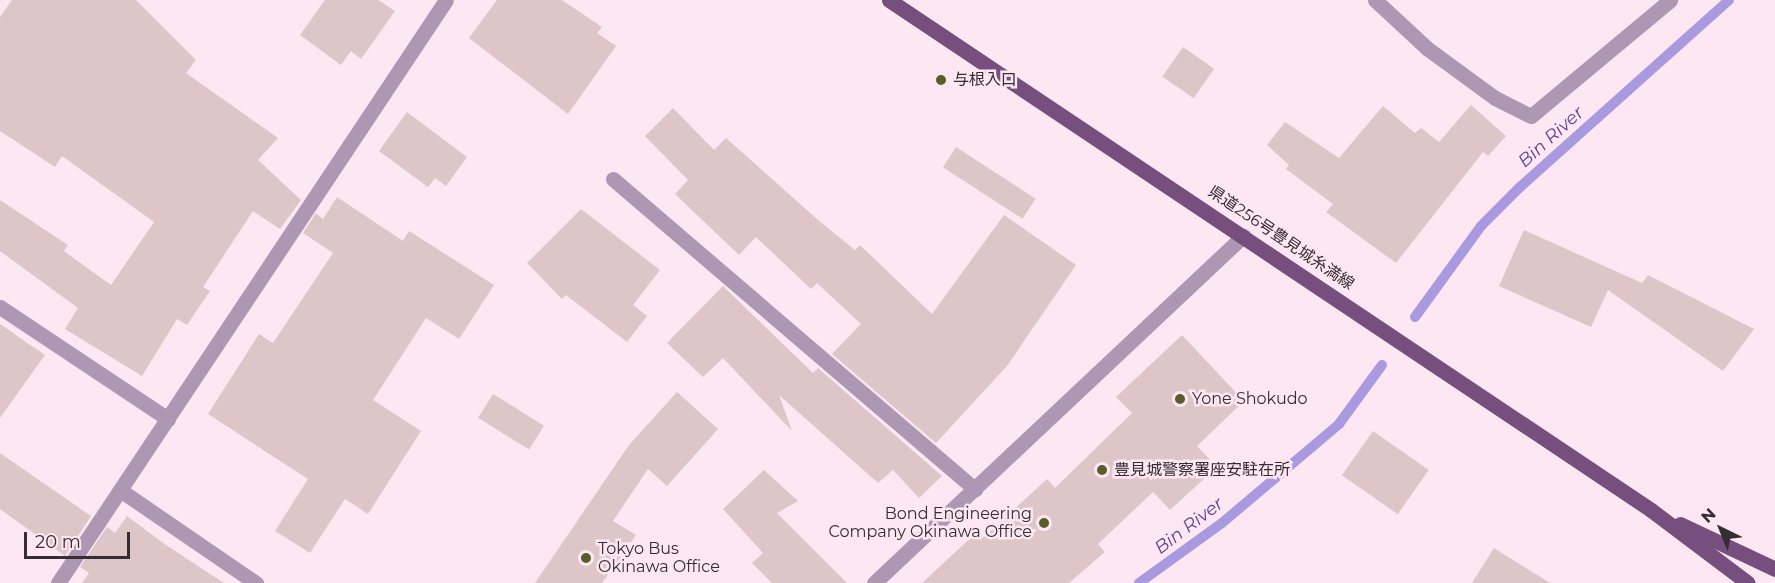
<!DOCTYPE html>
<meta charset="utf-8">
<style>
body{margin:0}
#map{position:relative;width:1775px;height:583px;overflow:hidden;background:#fde7f2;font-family:Montserrat,"Noto Sans JP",sans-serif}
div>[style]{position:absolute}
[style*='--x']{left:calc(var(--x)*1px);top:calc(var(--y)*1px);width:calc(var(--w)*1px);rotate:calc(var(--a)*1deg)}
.stream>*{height:10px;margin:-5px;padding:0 5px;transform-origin:5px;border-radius:5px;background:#a999df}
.building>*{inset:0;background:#dec6c8;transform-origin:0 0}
.minor>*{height:15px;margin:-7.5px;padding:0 7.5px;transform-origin:7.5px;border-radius:7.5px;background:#ad97b2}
.major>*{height:15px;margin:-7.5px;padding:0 7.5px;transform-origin:7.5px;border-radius:7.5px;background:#764f7e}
.dots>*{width:16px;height:16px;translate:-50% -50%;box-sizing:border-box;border:3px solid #fde7f2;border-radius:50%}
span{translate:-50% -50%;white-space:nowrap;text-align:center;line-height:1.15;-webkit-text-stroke:5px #fde7f2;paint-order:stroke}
.poi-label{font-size:16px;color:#352d31}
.left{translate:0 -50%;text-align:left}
.right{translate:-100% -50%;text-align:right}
.street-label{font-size:16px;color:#352d31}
.water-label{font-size:18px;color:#5c4396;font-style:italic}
.north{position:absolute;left:1691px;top:499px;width:60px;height:60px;-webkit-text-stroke:4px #fde7f2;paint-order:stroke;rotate:317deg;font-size:16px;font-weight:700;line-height:24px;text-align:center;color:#352d31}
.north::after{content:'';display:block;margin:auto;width:21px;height:27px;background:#352d31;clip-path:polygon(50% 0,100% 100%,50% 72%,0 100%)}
.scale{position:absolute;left:24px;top:532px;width:106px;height:27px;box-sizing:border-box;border:3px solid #352d31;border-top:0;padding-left:8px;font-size:18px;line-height:21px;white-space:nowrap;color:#352d31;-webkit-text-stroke:4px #fde7f2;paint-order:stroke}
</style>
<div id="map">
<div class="stream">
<i style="--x:1415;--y:317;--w:112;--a:-54"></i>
<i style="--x:1481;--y:226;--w:55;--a:-45"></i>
<i style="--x:1520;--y:187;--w:280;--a:-41.8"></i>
<i style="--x:1139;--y:583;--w:102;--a:-35.9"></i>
<i style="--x:1222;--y:523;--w:153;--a:-40.2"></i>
<i style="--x:1339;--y:424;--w:73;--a:-53.9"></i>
</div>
<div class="building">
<i style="clip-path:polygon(12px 0,136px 0,196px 60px,186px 73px,278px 138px,258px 160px,301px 200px,280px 229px,253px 211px,203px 287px,210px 291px,187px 325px,177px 319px,142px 376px,65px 329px,78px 308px,0 251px,0 200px,68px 245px,64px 251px,111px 285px,154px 222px,62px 156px,55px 167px,0 131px,0 17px)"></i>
<i style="clip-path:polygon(325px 0,378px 0,395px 11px,361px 59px,351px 51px,341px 65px,300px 35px)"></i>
<i style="clip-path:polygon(497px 0,562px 0,602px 27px,597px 33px,616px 46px,568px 114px,469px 38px)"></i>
<i style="left:1183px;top:47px;width:38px;height:36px;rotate:35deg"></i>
<i style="clip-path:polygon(1471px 105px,1506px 136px,1488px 156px,1483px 152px,1396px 263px,1326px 212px,1333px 204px,1286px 169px,1289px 165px,1267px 145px,1285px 122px,1339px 158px,1383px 106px,1415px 133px,1421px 128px,1439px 142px)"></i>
<i style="clip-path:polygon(673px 108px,714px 150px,726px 138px,818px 220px,855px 250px,860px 245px,932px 314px,1004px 215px,1076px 265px,1007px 366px,936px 443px,832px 354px,861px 324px,817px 283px,811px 289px,756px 237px,739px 255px,675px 194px,688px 180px,645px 136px)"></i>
<i style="clip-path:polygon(407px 112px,467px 157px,446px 186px,435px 178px,428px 187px,379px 151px)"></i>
<i style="left:956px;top:147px;width:95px;height:24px;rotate:33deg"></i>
<i style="clip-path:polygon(337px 197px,403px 241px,409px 231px,494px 285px,459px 339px,426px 318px,373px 400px,421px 431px,368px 514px,345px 499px,310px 553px,275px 531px,308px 479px,208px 414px,259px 334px,273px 343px,333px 253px,303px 233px,316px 213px,323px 219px)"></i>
<i style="clip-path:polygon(581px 209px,660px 270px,633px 305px,647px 316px,627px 342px,566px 295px,562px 299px,527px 263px)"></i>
<i style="clip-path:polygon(1524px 230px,1642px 283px,1648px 275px,1754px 329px,1723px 371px,1608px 290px,1591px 327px,1499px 286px)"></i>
<i style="clip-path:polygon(723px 286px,813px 373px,818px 368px,942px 476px,919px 498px,893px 470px,878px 483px,779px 395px,792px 431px,723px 358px,703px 377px,667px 343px)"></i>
<i style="clip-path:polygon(0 324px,45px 355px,0 418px)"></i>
<i style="clip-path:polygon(1182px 335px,1244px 401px,1197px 446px,1217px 467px,1170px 510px,1153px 492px,1098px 544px,1105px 552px,1069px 583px,922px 583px,977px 532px,983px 538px,1047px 479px,1055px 488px,1132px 413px,1116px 397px)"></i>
<i style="clip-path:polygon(677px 392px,718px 429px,667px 486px,648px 469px,613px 521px,636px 535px,602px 583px,535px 583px,629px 445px)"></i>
<i style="left:493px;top:394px;width:60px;height:28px;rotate:32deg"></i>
<i style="left:1373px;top:431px;width:68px;height:54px;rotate:35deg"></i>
<i style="clip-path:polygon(0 453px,91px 516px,65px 556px,0 509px)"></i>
<i style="clip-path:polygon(764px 470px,798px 501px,777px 513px,847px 583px,772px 583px,752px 563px,763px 553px,723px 509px)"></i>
<i style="clip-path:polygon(127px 516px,166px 545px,224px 583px,82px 583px,89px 573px,80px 567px,107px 527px,115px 533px)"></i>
<i style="clip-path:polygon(1494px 548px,1550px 583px,1472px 583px)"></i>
</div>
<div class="minor">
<i style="--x:1375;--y:0;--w:72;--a:42.8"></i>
<i style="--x:1428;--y:49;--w:83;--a:36.2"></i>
<i style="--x:1495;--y:98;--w:40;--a:26.6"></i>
<i style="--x:1531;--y:116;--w:181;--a:-39.8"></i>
<i style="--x:613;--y:179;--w:477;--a:40.6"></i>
<i style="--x:0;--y:307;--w:202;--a:33.7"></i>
<i style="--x:120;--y:490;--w:165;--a:34.4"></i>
<i style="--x:58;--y:583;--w:700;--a:-56.36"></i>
<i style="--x:874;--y:583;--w:507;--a:-43.24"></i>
</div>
<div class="major">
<i style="--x:889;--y:0;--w:917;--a:33.79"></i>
<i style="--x:1651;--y:510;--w:121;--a:37"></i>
<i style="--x:1680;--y:524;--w:105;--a:25.3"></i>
</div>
<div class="dots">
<i style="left:941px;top:80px;background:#595d2b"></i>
<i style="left:1180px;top:399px;background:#595d2b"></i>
<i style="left:1102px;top:470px;background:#595d2b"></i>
<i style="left:1044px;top:523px;background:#595d2b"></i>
<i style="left:586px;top:558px;background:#595d2b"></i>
</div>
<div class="poi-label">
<span class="left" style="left:953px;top:80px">与根入口</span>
<span class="left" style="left:1192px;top:399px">Yone Shokudo</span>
<span class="left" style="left:1114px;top:470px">豊見城警察署座安駐在所</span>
<span class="right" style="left:1032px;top:523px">Bond Engineering<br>Company Okinawa Office</span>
<span class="left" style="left:598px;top:558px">Tokyo Bus<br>Okinawa Office</span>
</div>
<div class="street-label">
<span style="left:1281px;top:238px;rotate:34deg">県道256号豊見城糸満線</span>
</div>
<div class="water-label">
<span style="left:1551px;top:137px;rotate:-42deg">Bin River</span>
<span style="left:1189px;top:526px;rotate:-37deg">Bin River</span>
</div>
<div class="north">N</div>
<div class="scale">20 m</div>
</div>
